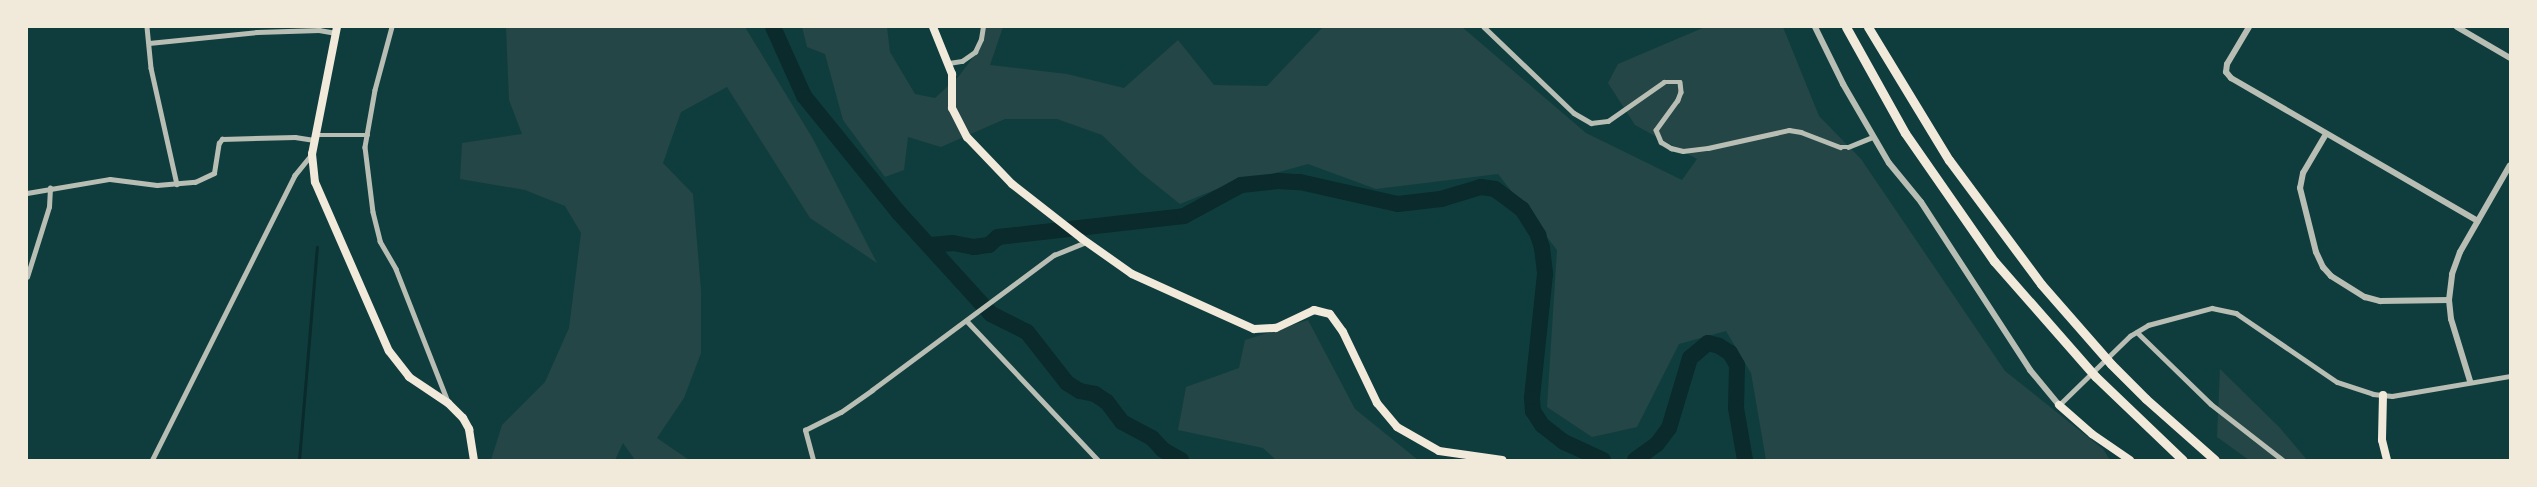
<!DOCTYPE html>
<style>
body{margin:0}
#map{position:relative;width:2537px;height:487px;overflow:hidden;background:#0f3d3e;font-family:"Public Sans",sans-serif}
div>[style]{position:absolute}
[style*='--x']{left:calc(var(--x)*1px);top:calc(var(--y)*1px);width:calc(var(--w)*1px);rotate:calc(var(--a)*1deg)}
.green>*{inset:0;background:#244646}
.stream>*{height:3px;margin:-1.5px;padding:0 1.5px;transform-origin:1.5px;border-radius:1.5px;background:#0a2a2b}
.river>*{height:16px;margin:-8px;padding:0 8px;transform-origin:8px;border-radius:8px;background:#0a2a2b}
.minor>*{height:4.5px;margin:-2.25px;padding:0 2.25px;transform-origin:2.25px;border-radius:2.25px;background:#b8beb3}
.tertiary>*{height:6px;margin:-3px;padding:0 3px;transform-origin:3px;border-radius:3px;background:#b8beb3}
.primary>*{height:8px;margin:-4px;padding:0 4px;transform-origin:4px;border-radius:4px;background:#f1e9da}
.motorway>*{height:9px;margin:-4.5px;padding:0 4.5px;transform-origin:4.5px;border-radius:4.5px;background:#f1e9da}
span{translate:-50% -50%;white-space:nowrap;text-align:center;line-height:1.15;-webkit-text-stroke:6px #f1e9da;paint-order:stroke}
.frame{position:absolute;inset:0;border:28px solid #f1e9da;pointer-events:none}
</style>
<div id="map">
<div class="green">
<i style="clip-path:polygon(506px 27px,745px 27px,813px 139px,877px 263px,810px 218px,727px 87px,681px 112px,663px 163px,693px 194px,701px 290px,701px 353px,684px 398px,657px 438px,689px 460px,635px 460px,623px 443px,615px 460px,491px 460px,502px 425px,545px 382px,569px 328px,581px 233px,565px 206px,525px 190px,460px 179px,462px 143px,522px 134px,509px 100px)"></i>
<i style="clip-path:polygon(802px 27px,887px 27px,890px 52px,915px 94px,935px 98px,959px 76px,974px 56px,984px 27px,1003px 27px,990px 65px,1067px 74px,1124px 88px,1178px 40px,1214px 85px,1267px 86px,1323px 27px,1462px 27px,1586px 133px,1682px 180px,1697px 159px,1635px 125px,1608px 83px,1618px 64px,1705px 27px,1783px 27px,1819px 116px,1861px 159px,2005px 371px,2103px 449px,2110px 460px,1766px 460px,1751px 373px,1726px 331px,1679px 344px,1637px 427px,1592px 437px,1547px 407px,1557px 250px,1498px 174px,1376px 189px,1308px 164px,1217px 189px,1180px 204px,1140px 172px,1102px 135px,1057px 119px,1005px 119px,941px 147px,908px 137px,904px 170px,885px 177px,843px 120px,825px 54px,807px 47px)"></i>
<i style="clip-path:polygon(1308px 320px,1355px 409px,1418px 460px,1276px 460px,1263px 448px,1178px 430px,1186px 387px,1239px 368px,1245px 340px)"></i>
<i style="clip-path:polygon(2220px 369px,2280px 428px,2307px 460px,2249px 460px,2217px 437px)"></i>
</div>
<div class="stream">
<i style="--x:299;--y:460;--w:214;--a:-85.2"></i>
</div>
<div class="river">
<i style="--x:773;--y:27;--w:76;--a:65.8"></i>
<i style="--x:804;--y:96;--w:152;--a:50.9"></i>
<i style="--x:900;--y:214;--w:135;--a:47.7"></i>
<i style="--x:991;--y:314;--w:40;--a:26.6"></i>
<i style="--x:1027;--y:332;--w:65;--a:51.9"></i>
<i style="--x:1067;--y:383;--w:15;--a:32"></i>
<i style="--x:1080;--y:391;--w:15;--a:11"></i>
<i style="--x:1095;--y:394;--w:14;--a:34"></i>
<i style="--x:1107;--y:402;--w:25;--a:53"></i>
<i style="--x:1122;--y:422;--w:34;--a:28"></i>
<i style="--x:1152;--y:438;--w:16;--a:47"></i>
<i style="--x:1163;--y:450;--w:21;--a:29"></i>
<i style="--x:931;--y:245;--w:22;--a:-5"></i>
<i style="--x:953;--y:243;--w:21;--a:11"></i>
<i style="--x:974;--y:247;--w:15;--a:-8"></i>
<i style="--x:989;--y:245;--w:12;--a:-42"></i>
<i style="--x:998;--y:237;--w:187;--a:-6.4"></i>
<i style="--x:1184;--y:216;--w:65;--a:-28.5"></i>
<i style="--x:1241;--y:185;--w:37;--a:-6"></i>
<i style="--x:1278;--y:181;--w:22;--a:3"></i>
<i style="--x:1300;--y:182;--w:100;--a:12.7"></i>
<i style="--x:1398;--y:204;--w:43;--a:-6.6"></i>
<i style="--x:1441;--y:199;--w:42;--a:-16.7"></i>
<i style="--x:1481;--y:187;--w:14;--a:8"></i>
<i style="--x:1495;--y:189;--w:34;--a:37"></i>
<i style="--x:1522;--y:209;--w:31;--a:58"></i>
<i style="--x:1538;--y:235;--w:14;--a:73"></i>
<i style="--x:1542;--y:248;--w:26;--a:83"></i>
<i style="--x:1545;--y:274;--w:125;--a:96"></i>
<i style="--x:1532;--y:398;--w:13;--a:86"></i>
<i style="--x:1533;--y:411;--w:17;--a:57"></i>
<i style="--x:1542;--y:425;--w:28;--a:38"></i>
<i style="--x:1564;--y:442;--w:43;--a:24.8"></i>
<i style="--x:1635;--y:460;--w:27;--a:-36"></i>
<i style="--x:1657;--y:444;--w:20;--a:-53"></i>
<i style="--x:1669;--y:428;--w:73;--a:-73.3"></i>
<i style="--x:1690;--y:358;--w:23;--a:-40"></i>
<i style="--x:1708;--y:343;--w:11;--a:15"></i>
<i style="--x:1719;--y:346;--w:13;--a:32"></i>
<i style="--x:1730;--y:353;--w:14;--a:60"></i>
<i style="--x:1737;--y:365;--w:43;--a:91.3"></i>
<i style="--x:1736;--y:408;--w:53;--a:80.2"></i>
</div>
<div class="minor">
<i style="--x:147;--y:27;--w:41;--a:84.4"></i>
<i style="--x:151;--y:68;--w:119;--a:77.4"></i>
<i style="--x:392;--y:27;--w:65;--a:105.1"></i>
<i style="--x:375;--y:90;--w:58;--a:100"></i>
<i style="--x:365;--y:147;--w:65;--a:83"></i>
<i style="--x:373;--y:212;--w:30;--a:76"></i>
<i style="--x:380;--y:241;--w:32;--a:60"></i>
<i style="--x:396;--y:269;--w:143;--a:68.6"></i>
<i style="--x:1484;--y:27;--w:124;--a:43.7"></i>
<i style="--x:1574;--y:113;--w:20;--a:30"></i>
<i style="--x:1591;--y:123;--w:17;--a:-7"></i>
<i style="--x:1608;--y:121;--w:68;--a:-34.9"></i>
<i style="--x:1664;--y:82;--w:16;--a:0"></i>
<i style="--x:1680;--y:82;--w:10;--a:84"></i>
<i style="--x:1681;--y:92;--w:9;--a:111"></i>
<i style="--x:1678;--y:100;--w:37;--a:126"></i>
<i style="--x:1656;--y:130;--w:13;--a:67"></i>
<i style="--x:1661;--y:142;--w:12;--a:31"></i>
<i style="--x:1671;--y:148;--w:12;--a:14"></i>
<i style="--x:1683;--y:151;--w:25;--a:-7"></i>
<i style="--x:1708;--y:148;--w:83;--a:-12.5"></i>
<i style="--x:1789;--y:130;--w:12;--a:9"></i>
<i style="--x:1801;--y:132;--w:42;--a:21"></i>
<i style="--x:1840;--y:147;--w:8;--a:0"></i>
<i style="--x:1848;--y:147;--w:27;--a:-22"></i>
<i style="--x:149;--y:43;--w:109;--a:-5.8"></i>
<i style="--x:257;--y:32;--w:62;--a:-1.8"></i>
<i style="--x:319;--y:30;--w:17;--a:10"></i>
<i style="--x:949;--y:63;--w:13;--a:-9"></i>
<i style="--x:962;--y:61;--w:16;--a:-35"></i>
<i style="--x:975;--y:52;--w:14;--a:-65"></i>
<i style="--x:981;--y:39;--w:12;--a:-81"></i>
<i style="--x:315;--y:135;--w:53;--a:0"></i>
<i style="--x:27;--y:193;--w:84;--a:-9.6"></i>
<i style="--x:110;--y:179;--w:47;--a:7.3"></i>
<i style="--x:157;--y:185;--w:38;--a:-5"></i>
<i style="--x:195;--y:182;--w:21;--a:-25"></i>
<i style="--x:214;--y:173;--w:30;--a:-81"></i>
<i style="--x:219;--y:143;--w:5;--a:-53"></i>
<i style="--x:222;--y:139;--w:73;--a:-1.6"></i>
<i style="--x:295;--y:137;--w:19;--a:9"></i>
<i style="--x:27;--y:277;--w:73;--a:-72.6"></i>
<i style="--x:49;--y:207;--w:19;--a:-87"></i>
<i style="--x:967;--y:321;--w:191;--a:46.7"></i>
<i style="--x:2137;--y:332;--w:103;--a:44.2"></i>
<i style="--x:2211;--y:404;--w:91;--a:37.9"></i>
<i style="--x:2059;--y:405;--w:99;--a:-44.2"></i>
<i style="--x:2130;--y:336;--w:21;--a:-31"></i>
<i style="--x:2148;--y:325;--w:66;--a:-14.9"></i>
<i style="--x:2212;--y:308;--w:25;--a:12"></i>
<i style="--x:2236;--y:313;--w:122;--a:34.3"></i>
<i style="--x:2337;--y:382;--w:38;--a:18"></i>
<i style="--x:2373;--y:394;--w:19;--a:6"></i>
<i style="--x:2392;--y:396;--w:120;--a:-9.6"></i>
<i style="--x:152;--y:460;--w:318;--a:-63.4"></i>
<i style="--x:294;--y:176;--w:28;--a:-51"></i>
<i style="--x:813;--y:460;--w:31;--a:-105"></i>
<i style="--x:805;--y:430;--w:40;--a:-26.6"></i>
<i style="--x:841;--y:412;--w:38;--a:-35"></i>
<i style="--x:872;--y:390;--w:227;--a:-36.6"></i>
<i style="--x:1054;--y:255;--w:35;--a:-22"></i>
</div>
<div class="tertiary">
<i style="--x:1815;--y:27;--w:64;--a:63.8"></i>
<i style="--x:1843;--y:84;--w:91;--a:59.8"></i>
<i style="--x:1889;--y:163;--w:50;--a:50.6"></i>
<i style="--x:1921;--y:202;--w:200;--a:57"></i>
<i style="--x:2030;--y:370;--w:45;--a:50.4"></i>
<i style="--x:2249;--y:27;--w:43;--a:120.7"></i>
<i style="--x:2227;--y:64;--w:8;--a:97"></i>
<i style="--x:2226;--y:72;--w:8;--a:50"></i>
<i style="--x:2231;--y:78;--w:285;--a:30.1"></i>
<i style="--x:2457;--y:27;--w:61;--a:30.3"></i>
<i style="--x:2326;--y:134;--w:45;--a:120.5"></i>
<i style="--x:2303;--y:173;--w:15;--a:101"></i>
<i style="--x:2300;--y:188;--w:66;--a:76"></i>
<i style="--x:2316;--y:252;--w:17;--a:65"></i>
<i style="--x:2323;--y:267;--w:12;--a:48"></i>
<i style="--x:2331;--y:276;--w:40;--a:32"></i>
<i style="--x:2365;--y:297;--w:16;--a:15"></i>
<i style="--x:2380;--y:301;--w:69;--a:-0.8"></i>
<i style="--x:2470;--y:381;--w:65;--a:-107"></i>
<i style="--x:2451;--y:319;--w:19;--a:-96"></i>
<i style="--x:2449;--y:300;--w:26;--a:-83"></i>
<i style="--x:2452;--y:274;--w:23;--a:-70"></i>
<i style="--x:2460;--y:252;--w:100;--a:-60.1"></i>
</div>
<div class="primary">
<i style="--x:337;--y:27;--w:129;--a:101.1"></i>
<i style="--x:312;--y:154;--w:28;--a:84"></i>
<i style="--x:315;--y:182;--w:184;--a:66.4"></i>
<i style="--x:389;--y:351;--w:33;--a:52"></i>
<i style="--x:409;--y:377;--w:47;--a:33.7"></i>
<i style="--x:448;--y:403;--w:21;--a:45"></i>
<i style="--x:463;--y:418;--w:13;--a:61"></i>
<i style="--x:469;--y:429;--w:31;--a:81"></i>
<i style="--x:933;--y:27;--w:51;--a:68"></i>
<i style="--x:952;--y:74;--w:34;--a:90"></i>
<i style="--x:952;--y:108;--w:33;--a:63"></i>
<i style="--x:967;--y:137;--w:65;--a:46.2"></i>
<i style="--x:1012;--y:184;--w:88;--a:38"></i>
<i style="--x:1081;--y:238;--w:62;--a:35.2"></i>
<i style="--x:1132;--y:274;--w:134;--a:24.3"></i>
<i style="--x:1254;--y:329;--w:22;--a:-3"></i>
<i style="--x:1276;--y:328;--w:42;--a:-25.3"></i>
<i style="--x:1314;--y:310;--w:16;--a:14"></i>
<i style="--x:1330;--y:314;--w:22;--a:54"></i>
<i style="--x:1343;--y:332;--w:79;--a:64.4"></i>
<i style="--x:1377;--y:403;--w:31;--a:50"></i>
<i style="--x:1397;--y:427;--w:48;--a:29.7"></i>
<i style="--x:1439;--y:451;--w:64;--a:8.1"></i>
<i style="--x:2383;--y:395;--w:45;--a:91.3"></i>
<i style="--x:2382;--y:440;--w:21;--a:76"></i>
<i style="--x:2059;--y:405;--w:44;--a:41.3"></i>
<i style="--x:2092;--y:434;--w:46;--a:34.4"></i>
</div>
<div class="motorway">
<i style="--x:1846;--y:27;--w:121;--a:60.9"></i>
<i style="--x:1905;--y:133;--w:156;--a:55.2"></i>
<i style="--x:1994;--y:261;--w:154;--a:48.7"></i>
<i style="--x:2096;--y:377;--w:120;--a:43.7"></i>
<i style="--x:1868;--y:27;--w:156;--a:58.7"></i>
<i style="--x:1949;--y:160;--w:154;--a:53.4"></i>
<i style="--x:2041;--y:284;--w:106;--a:48.8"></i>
<i style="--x:2111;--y:364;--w:49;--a:45"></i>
<i style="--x:2146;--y:399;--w:92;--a:41.5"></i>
</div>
<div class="frame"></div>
</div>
